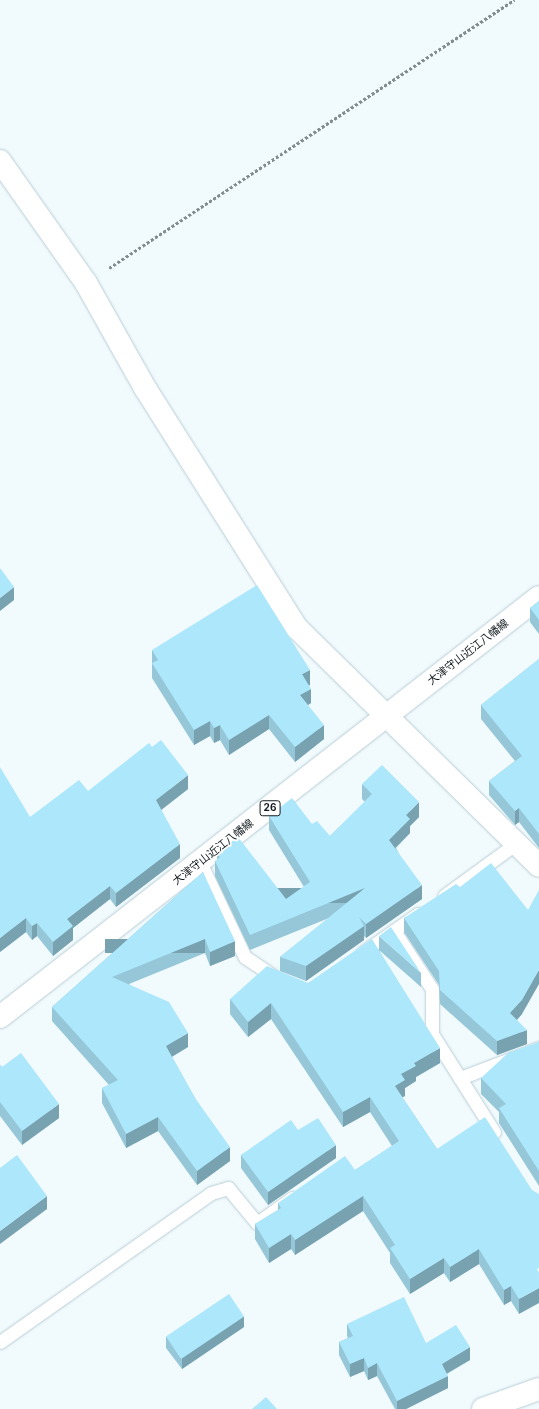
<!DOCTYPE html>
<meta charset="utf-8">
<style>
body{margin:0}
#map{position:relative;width:539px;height:1409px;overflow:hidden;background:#f1fafd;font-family:Inter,"Noto Sans JP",sans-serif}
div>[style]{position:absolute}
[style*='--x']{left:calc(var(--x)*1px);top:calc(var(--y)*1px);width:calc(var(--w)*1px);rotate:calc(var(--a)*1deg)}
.path>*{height:2.5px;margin-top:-1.25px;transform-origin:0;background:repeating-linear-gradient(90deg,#838c8f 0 3px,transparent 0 5px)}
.roads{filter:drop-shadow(0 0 1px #b8ced6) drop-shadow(0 0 1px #b8ced6)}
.lane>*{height:13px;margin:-6.5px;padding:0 6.5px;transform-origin:6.5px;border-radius:6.5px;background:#fff}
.street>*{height:22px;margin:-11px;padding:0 11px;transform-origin:11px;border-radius:11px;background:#fff}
.primary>*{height:22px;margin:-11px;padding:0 11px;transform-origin:11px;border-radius:11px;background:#fff}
.wall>*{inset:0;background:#95c7d8}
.shaded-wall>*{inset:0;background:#79a2b0;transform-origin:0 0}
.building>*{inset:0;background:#ade7fb;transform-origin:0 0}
span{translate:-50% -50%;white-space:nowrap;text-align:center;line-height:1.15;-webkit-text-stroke:3.5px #fff;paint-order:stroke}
.shield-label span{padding:1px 3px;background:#fff;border:1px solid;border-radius:3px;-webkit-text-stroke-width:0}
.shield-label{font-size:10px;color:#131b1e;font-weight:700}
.street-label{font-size:11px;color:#131b1e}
</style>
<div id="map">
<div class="path">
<i style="--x:109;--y:268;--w:486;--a:-33.5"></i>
</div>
<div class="roads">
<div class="lane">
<i style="--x:200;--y:862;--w:105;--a:64.7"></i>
<i style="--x:245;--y:957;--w:40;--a:34"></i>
<i style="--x:444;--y:896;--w:88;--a:-36.2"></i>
<i style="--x:394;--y:931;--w:69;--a:56.8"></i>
<i style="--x:432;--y:989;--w:45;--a:90"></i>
<i style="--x:432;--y:1034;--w:116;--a:57.7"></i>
<i style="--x:362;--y:953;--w:68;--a:-34.9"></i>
<i style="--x:460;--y:1078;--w:85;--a:-20.8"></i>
<i style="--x:0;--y:1342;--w:258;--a:-35.2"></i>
<i style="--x:211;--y:1193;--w:18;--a:-16"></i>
<i style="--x:228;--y:1188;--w:45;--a:50.4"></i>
<i style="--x:257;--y:1223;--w:43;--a:-35.5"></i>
</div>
<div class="street">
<i style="--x:0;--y:161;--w:149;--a:54.8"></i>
<i style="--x:86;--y:283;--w:120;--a:60.7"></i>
<i style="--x:145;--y:388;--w:284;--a:57.7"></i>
<i style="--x:297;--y:628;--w:339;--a:44.5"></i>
<i style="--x:483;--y:1409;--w:59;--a:-19.7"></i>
</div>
<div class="primary">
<i style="--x:0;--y:1017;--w:683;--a:-37.93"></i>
</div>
</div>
<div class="wall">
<i style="clip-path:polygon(539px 601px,539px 634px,530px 622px,530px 608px)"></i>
<i style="clip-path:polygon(152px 650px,310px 685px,309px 685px,311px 703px,308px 705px,324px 739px,295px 762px,269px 729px,229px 755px,220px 740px,214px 743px,210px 736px,194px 745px,152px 678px)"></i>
<i style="clip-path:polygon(539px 659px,539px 848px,519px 822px,515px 825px,489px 795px,489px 781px,515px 761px,481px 719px,481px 705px)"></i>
<i style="clip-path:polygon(362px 784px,419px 817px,410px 826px,410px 833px,396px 848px,422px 899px,366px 938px,364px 936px,364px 940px,306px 981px,280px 971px,280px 957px,329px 918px,250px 950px,215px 876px,215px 861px,217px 860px,217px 853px,286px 899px,304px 887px,269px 830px,269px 816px,312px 824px,330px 836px,365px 802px,362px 799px)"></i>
<i style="clip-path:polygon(188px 789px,161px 810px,180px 858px,116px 907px,110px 899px,73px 928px,73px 940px,53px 956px,37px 936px,32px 940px,26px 932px,0 952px,30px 817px,88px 791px)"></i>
<i style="clip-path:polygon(203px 872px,235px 956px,210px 966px,205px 953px,129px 984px,188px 1047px,172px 1057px,230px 1161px,197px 1185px,158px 1131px,126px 1148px,102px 1103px,102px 1088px,109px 1085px,52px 1021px,52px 1007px)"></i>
<i style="clip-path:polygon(460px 887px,528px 910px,522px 1014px,517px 1020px,527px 1044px,497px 1055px,440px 1004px,439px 985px,404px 932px,404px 918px)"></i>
<i style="clip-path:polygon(379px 936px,421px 973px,421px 987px,379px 950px,440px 1063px,416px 1077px,416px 1081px,405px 1088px,405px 1096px,402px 1097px,437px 1149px,532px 1190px,519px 1314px,511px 1301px,504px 1305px,479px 1264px,450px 1282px,444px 1273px,410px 1294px,390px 1263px,390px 1253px,363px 1211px,295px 1255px,291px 1249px,269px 1263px,255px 1239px,255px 1224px,278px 1210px,278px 1203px,355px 1170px,392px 1146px,370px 1112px,343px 1127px,271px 1019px,248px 1037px,230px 1014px,230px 999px,308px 983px,379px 949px)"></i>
<i style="clip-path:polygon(539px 1042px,539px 1186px,499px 1123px,499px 1112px,481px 1094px,481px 1078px)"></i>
<i style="clip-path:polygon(0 1065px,2px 1067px,59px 1118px,22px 1145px,0 1116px)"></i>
<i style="clip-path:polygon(298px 1130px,336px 1158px,268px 1205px,241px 1168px,241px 1155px)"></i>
<i style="clip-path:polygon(347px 1324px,426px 1343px,470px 1360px,447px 1374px,448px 1388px,406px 1409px,395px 1409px,377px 1376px,368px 1380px,364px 1371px,350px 1377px,339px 1355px,339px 1342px,348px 1338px,347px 1336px)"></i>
<i style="clip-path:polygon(244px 1327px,182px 1369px,166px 1348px,166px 1337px)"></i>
</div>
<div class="shaded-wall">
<i style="clip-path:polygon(14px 587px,14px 600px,0 611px,0 598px)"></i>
<i style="clip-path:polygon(310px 670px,310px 685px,302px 689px,302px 674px)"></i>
<i style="clip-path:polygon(311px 689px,311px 703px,300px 710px,300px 695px)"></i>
<i style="clip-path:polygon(269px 715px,269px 729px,229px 755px,229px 740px)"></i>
<i style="clip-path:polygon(210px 721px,210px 736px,194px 745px,194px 730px)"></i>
<i style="clip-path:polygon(220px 725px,220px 740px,214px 743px,214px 728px)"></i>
<i style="clip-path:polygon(324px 725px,324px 739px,295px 762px,295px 747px)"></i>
<i style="clip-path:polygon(188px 775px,188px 789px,156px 814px,156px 800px)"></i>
<i style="clip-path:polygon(419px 802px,419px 817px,410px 826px,410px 833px,389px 854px,389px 840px,406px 815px)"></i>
<i style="clip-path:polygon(519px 808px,519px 822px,515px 825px,515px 811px)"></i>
<i style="clip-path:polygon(180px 844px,180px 858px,116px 907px,116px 893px)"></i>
<i style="clip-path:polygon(422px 885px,422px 899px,366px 938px,366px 924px)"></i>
<i style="clip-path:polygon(110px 886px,110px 899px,73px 928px,73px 940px,53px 956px,53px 942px,67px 919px)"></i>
<i style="left:365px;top:888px;width:15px;height:124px;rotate:90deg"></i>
<i style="clip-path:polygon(26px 918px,26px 932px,0 952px,0 938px)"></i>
<i style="clip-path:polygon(37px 923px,37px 936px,32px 940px,32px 926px)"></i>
<i style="clip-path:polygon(364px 926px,364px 940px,306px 981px,306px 966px)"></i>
<i style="left:205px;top:939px;width:14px;height:100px;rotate:90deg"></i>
<i style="clip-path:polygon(235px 941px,235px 956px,210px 966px,210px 952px)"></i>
<i style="clip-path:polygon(539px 970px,539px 984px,522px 1014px,510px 1027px,510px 1013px)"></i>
<i style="clip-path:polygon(271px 1003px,271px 1019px,248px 1037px,248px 1022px)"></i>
<i style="clip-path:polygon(527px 1030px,527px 1044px,497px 1055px,497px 1041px)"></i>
<i style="clip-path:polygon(188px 1033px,188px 1047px,166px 1060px,166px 1046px)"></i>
<i style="clip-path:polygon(440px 1048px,440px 1063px,416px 1077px,416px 1081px,405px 1088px,405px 1096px,395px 1101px,395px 1086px,401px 1074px,414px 1063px)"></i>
<i style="clip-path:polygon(370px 1097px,370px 1112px,343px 1127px,343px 1112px)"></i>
<i style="clip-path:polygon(59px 1104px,59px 1118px,22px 1145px,22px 1131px)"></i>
<i style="clip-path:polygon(158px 1117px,158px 1131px,126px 1148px,126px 1134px)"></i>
<i style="clip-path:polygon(336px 1145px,336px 1158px,268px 1205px,268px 1192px)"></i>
<i style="clip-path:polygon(230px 1147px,230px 1161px,197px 1185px,197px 1171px)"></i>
<i style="clip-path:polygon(47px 1196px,47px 1209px,0 1244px,0 1231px)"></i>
<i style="clip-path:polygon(363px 1196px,363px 1211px,295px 1255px,295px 1240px)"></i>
<i style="clip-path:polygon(291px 1234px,291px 1249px,269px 1263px,269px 1248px)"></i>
<i style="clip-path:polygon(479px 1249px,479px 1264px,450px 1282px,450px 1267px)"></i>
<i style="clip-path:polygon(444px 1258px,444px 1273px,410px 1294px,410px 1279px)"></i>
<i style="clip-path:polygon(511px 1286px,511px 1301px,504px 1305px,504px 1290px)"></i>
<i style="clip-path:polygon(539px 1288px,539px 1303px,519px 1314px,519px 1299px)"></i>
<i style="clip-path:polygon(244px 1316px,244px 1327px,182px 1369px,182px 1358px)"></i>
<i style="clip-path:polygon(470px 1347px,470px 1360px,442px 1376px,442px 1364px)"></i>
<i style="clip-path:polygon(364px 1358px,364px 1371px,350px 1377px,350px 1364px)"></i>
<i style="clip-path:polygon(377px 1363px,377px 1376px,368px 1380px,368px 1368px)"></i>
<i style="clip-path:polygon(448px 1376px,448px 1388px,406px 1409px,397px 1409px,397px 1401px)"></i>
</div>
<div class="building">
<i style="clip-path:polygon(0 568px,14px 587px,0 598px)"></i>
<i style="clip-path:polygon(257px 585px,310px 670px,302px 674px,311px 689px,300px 695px,324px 725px,295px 747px,269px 715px,229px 740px,220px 725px,214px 728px,210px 721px,194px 730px,152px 663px,158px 660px,152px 650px)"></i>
<i style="clip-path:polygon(539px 601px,539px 620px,530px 608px)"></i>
<i style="clip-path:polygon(539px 659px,539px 834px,519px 808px,515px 811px,489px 781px,522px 756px,481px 705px)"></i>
<i style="clip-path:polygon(161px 740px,188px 775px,156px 800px,180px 844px,116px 893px,110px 886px,67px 919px,73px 926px,53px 942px,37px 923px,32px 926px,26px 918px,0 938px,0 767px,30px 817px,79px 780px,88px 791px,149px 743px,152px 747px)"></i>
<i style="clip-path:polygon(382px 765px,419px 802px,406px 815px,410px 819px,389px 840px,422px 885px,366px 924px,359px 917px,364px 926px,306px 966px,280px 957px,365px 888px,250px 935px,215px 861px,220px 857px,217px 853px,238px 837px,286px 899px,310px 882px,269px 816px,292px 798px,312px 824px,317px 821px,330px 836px,372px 794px,362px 784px)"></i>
<i style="clip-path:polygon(491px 863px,528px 910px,539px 890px,539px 970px,522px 1000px,510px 1013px,527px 1030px,497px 1041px,440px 990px,439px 971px,404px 918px,456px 884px,460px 887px)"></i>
<i style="clip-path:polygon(203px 872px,235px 941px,210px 952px,205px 939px,112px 977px,169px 1002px,188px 1033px,166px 1046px,195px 1098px,230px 1147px,197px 1171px,158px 1117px,126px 1134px,102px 1088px,118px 1080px,52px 1007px)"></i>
<i style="clip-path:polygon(391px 927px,421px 973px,379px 936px)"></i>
<i style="clip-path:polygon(372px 939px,440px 1048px,414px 1063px,416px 1066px,401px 1074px,405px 1080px,395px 1086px,437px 1149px,485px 1117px,532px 1190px,539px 1194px,539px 1268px,537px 1269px,539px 1273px,539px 1288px,519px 1299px,511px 1286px,504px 1290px,479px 1249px,450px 1267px,444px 1258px,410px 1279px,390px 1248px,395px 1245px,363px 1196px,295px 1240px,291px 1234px,269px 1248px,255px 1224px,281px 1208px,278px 1203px,345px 1156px,355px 1170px,399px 1141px,370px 1097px,343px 1112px,271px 1003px,248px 1022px,230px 999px,267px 966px,308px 983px)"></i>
<i style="clip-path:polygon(539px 1042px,539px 1171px,499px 1108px,506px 1104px,481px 1078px,508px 1053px)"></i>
<i style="clip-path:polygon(21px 1053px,59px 1104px,22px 1131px,0 1102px,0 1065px,2px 1067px)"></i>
<i style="clip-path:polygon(318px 1118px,336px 1145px,268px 1192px,241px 1155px,291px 1120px,298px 1130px)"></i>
<i style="clip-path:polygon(17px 1155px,47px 1196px,0 1231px,0 1168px)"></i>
<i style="left:229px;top:1294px;width:27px;height:76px;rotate:56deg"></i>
<i style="clip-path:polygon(404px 1297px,426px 1343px,456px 1325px,470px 1347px,442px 1364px,448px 1376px,397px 1401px,377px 1363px,368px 1368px,364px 1358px,350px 1364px,339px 1342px,353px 1336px,347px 1324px)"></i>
<i style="clip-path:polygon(266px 1397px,277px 1409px,252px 1409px)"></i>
</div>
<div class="shield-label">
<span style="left:270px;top:808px">26</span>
</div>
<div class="street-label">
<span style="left:468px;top:652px;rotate:-38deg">大津守山近江八幡線</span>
<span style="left:213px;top:852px;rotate:-38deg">大津守山近江八幡線</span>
</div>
</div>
